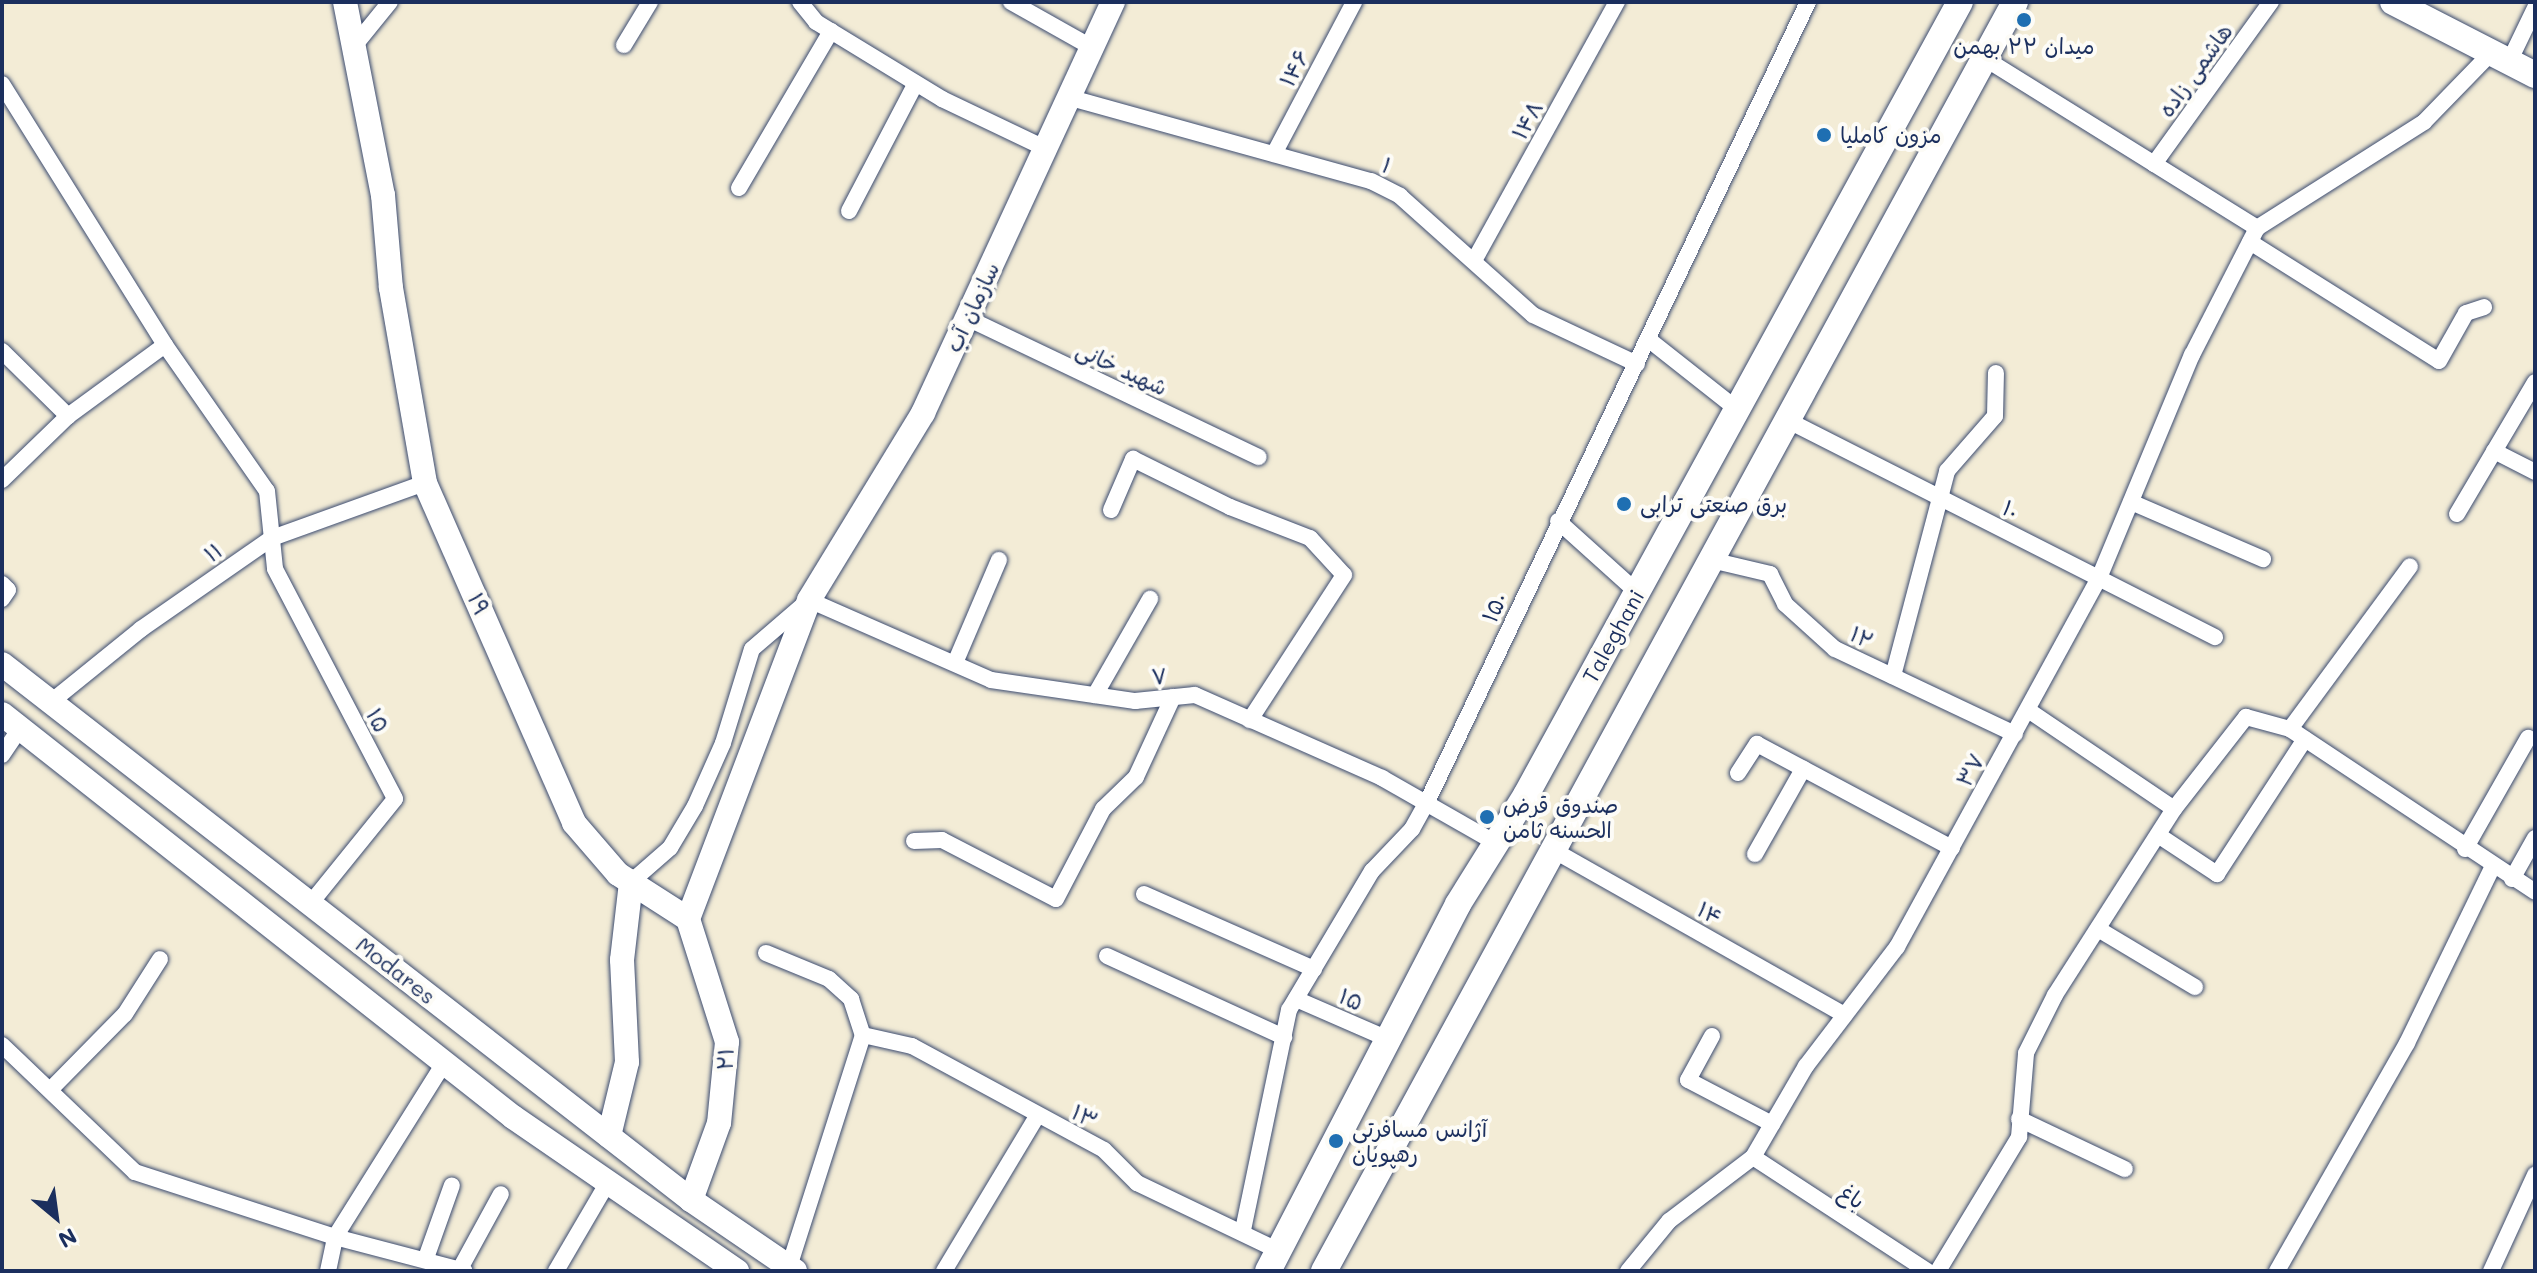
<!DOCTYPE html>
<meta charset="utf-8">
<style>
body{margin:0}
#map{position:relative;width:2537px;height:1273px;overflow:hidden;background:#f3ecd6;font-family:Mali,"Playpen Sans Arabic",sans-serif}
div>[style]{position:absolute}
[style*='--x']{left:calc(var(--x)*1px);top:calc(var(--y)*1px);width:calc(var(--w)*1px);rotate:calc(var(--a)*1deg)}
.roads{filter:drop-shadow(0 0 2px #3b4b70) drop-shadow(0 0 2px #3b4b70)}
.street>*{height:16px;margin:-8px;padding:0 8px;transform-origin:8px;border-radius:8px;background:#fff}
.secondary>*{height:24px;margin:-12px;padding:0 12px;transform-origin:12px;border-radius:12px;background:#fff}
.primary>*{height:26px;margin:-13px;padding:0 13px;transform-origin:13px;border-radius:13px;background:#fff}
.dots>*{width:22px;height:22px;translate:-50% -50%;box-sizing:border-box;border:4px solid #fdfcf7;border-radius:50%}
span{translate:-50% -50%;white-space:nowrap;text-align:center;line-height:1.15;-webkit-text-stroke:8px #fdfcf7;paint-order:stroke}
.poi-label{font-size:22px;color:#1b2f5e}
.left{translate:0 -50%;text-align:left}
.street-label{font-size:22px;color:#1b2f5e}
.frame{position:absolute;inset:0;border:4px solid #1b2f5e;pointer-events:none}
.north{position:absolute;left:16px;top:1177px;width:80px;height:80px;-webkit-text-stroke:6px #fdfcf7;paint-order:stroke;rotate:151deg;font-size:22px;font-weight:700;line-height:32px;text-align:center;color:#1b2f5e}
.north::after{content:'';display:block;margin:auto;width:28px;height:36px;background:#1b2f5e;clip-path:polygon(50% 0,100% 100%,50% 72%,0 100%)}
</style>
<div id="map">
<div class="roads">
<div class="street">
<i style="--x:800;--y:2;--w:26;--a:51"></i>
<i style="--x:816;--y:22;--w:148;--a:31.4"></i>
<i style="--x:942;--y:99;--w:116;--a:25.5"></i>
<i style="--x:1011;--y:2;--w:94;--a:29.3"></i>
<i style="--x:355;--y:45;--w:55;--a:-50.9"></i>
<i style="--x:624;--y:45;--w:50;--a:-58.8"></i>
<i style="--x:1984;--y:58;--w:322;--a:31.9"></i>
<i style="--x:2257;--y:228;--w:198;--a:-32.4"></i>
<i style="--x:2424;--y:122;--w:96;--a:-45.8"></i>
<i style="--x:2509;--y:62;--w:60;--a:-64.3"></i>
<i style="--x:2;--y:84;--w:308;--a:58"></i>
<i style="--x:165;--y:345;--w:178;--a:55.1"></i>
<i style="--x:267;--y:491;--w:78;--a:84.1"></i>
<i style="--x:275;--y:569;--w:259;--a:62.4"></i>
<i style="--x:395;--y:799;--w:135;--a:129"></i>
<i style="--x:1071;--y:98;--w:311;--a:15.5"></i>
<i style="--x:1371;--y:181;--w:33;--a:27"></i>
<i style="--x:1400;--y:196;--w:178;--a:41.8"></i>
<i style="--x:1533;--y:315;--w:115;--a:25.2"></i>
<i style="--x:1274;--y:154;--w:172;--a:-62.2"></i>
<i style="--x:2154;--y:164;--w:200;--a:-54.2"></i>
<i style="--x:739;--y:188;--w:182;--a:-59.6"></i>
<i style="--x:849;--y:211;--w:144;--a:-62.4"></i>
<i style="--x:2250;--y:242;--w:223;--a:32.2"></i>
<i style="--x:2439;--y:361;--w:55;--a:-60.6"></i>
<i style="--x:2466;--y:313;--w:19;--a:-18"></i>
<i style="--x:1475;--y:259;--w:294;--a:-61.1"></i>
<i style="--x:967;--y:318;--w:323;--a:25.5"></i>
<i style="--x:1648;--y:339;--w:115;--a:38.3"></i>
<i style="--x:2;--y:351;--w:93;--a:44.6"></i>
<i style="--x:1787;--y:420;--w:480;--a:26.9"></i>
<i style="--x:2494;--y:451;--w:46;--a:27.1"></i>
<i style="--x:2;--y:480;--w:92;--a:-44.1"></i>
<i style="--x:68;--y:416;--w:120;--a:-36.2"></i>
<i style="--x:2131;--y:502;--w:144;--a:23.4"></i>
<i style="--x:1111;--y:510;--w:56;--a:-66.7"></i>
<i style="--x:1133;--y:459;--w:108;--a:26.3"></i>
<i style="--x:1230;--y:507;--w:86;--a:21.2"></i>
<i style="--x:1310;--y:538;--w:50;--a:47.4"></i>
<i style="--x:1344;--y:575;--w:173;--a:123"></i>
<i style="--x:2457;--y:514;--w:153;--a:-59.4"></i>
<i style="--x:1558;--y:521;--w:108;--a:42"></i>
<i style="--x:1711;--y:560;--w:61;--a:13.3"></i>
<i style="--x:1770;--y:574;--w:34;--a:63"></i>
<i style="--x:1785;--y:604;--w:67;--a:42"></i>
<i style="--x:1835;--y:649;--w:199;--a:25.3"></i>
<i style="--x:2;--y:584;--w:8;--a:45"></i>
<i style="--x:8;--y:590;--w:11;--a:124"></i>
<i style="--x:955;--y:663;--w:112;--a:-66.9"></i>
<i style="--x:1893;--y:676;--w:212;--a:-75.2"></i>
<i style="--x:1947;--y:471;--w:73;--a:-48.9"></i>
<i style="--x:1995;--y:416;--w:43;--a:-88.7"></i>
<i style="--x:1095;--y:695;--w:111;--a:-60.2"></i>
<i style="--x:51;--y:702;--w:116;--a:-39"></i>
<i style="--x:141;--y:629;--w:160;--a:-34.8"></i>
<i style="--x:272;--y:538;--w:163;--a:-19.8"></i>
<i style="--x:2028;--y:710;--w:176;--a:34.1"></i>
<i style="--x:2174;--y:809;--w:117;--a:-52"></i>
<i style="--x:2246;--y:717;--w:46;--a:15.3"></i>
<i style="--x:2290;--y:729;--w:294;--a:33.6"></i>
<i style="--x:2290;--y:729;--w:202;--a:-53.6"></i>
<i style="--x:2;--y:755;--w:32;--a:-56"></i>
<i style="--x:1738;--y:773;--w:35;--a:-57"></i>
<i style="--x:1757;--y:744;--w:221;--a:28.1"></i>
<i style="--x:2158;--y:835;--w:71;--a:33.5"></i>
<i style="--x:2217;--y:874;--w:161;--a:-56.9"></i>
<i style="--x:914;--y:841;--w:28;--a:-2"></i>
<i style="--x:942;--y:840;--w:128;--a:27.4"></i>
<i style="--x:1056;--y:899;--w:102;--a:-62.4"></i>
<i style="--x:1103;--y:809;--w:46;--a:-44.1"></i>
<i style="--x:1136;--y:777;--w:88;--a:-65.2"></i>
<i style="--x:2465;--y:849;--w:128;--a:-60.4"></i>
<i style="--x:1553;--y:850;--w:335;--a:29.5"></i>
<i style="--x:1755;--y:854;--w:98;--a:-60.5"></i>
<i style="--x:2512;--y:879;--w:47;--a:-60.7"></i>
<i style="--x:631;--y:882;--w:52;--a:-41.1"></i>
<i style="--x:670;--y:848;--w:49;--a:-59.2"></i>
<i style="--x:695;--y:806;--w:69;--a:-66"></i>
<i style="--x:723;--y:743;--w:98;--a:-72.9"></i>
<i style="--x:752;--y:649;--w:75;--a:-40.7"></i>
<i style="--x:809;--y:600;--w:199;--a:23.7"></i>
<i style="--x:991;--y:680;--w:146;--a:8.3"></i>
<i style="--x:1135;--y:701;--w:60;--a:-5.7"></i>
<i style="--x:1195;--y:695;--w:205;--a:23.9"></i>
<i style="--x:1382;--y:778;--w:131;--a:29.7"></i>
<i style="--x:1144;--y:894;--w:186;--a:23.8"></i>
<i style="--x:2098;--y:929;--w:113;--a:30.9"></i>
<i style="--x:766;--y:953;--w:68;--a:22.4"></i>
<i style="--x:829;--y:979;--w:30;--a:42"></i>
<i style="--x:851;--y:999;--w:38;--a:72"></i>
<i style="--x:863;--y:1035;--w:244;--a:107.7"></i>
<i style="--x:1107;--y:956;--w:195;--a:24.6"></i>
<i style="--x:1296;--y:999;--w:100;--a:23.5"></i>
<i style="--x:863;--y:1035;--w:50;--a:12.7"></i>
<i style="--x:912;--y:1046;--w:218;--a:28.4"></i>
<i style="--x:1104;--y:1150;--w:47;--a:45"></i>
<i style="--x:1137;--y:1183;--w:157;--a:25.6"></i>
<i style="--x:1712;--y:1036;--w:50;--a:118.6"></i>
<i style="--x:1688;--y:1080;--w:95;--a:27.6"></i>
<i style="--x:2;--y:1045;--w:184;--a:43.7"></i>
<i style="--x:135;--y:1172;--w:210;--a:18"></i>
<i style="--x:335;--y:1237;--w:134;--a:14.7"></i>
<i style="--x:51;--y:1089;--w:105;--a:-45.4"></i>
<i style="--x:125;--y:1014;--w:65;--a:-57.5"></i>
<i style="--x:2019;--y:1119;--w:117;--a:25.3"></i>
<i style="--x:1753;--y:1157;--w:208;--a:33.2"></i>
<i style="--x:1243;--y:1230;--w:225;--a:-78.2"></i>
<i style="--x:1289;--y:1010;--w:162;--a:-59.2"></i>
<i style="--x:1372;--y:871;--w:58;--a:-46.4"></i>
<i style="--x:1412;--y:829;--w:29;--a:-61"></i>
<i style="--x:1426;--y:804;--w:888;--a:-64.53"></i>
<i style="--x:426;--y:1258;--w:77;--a:-70.4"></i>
<i style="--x:461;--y:1267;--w:83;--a:-61.3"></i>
<i style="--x:328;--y:1271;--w:35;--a:-78"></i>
<i style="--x:335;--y:1237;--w:205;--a:-57.9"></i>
<i style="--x:556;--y:1271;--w:103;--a:-59.7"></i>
<i style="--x:944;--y:1271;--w:181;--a:-59"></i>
<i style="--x:1628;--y:1271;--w:65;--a:-50.6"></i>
<i style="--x:1669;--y:1221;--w:106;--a:-37.3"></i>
<i style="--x:1753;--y:1157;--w:105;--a:-59.8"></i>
<i style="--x:1806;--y:1066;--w:150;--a:-52.6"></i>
<i style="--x:1897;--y:947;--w:421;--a:-61.3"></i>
<i style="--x:2099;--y:578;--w:242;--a:-67.4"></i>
<i style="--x:2192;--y:355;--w:143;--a:-62.9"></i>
<i style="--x:1938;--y:1271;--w:157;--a:-58.8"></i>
<i style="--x:2019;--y:1137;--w:84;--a:-85.2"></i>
<i style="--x:2026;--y:1053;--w:65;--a:-63.4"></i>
<i style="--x:2055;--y:995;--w:221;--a:-57.4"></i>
<i style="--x:2277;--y:1271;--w:262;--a:-60.3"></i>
<i style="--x:2407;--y:1043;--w:195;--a:-64.1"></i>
<i style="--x:2491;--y:1271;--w:106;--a:-65.4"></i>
</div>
<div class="secondary">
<i style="--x:345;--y:2;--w:197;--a:78.9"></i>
<i style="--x:383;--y:195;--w:93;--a:85.1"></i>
<i style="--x:391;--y:288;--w:198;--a:80.1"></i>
<i style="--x:425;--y:483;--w:371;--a:66.3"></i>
<i style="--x:574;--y:823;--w:67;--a:49.2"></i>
<i style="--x:618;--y:874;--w:83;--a:32.7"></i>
<i style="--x:2;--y:664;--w:873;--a:37.88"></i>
<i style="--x:691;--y:1200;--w:126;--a:34.3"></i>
<i style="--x:2;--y:714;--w:651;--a:38.26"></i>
<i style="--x:513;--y:1117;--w:272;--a:34.5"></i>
<i style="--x:688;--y:919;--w:341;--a:-69.2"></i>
<i style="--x:809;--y:600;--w:219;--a:-58.6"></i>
<i style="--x:923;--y:413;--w:453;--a:-65.2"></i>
<i style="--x:688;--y:919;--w:129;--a:72.4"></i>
<i style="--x:727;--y:1042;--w:81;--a:95.6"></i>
<i style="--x:719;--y:1123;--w:82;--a:110"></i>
<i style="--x:609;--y:1136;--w:76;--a:-76.3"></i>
<i style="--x:627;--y:1062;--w:102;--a:-92.8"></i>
<i style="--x:622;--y:960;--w:79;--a:-83.4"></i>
</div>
<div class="primary">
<i style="--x:2393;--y:2;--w:160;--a:27.2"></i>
<i style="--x:1268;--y:1271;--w:413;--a:-62.6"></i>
<i style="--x:1458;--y:904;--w:128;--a:-58"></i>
<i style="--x:1526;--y:795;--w:904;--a:-61.31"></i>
<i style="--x:1324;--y:1271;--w:1445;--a:-61.43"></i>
</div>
</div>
<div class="dots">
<i style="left:2024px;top:20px;background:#1f6fb2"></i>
<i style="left:1824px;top:135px;background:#1f6fb2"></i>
<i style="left:1624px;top:504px;background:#1f6fb2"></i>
<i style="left:1487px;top:817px;background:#1f6fb2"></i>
<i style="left:1336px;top:1141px;background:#1f6fb2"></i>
</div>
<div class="poi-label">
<span style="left:2024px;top:46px">میدان ۲۲ بهمن</span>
<span class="left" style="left:1840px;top:135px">مزون کاملیا</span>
<span class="left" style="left:1640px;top:504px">برق صنعتی ترابی</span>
<span class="left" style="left:1503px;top:817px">صندوق قرض<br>الحسنه ثامن</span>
<span class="left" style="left:1352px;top:1141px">آژانس مسافرتی<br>رهپویان</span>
</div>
<div class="street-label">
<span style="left:1294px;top:68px;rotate:-62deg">۱۴۶</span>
<span style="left:2195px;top:70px;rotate:-54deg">هاشمی زاده</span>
<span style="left:1527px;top:120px;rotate:-61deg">۱۴۸</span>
<span style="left:1387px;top:165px;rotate:25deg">۱</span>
<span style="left:972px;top:307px;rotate:-65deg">سازمان آب</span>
<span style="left:1122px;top:368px;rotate:25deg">شهید خانی</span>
<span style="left:2011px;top:509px;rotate:27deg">۱۰</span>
<span style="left:213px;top:552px;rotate:-35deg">۱۱</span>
<span style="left:479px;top:604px;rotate:66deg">۱۹</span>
<span style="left:1494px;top:607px;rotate:-65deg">۱۵۰</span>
<span style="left:1613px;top:636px;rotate:-61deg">Taleghani</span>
<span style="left:1862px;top:637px;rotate:26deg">۱۲</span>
<span style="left:1159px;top:676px;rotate:-5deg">۷</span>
<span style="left:378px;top:720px;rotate:62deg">۱۵</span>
<span style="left:1970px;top:770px;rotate:-61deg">۳۷</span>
<span style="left:1710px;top:913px;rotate:29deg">۱۴</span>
<span style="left:396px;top:970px;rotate:38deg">Modares</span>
<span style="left:1351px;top:999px;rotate:24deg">۱۵</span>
<span style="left:725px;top:1059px;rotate:-87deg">۲۱</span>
<span style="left:1085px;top:1116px;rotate:27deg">۱۳</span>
<span style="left:1852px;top:1196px;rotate:33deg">باغ</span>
</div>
<div class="frame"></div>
<div class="north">N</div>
</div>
